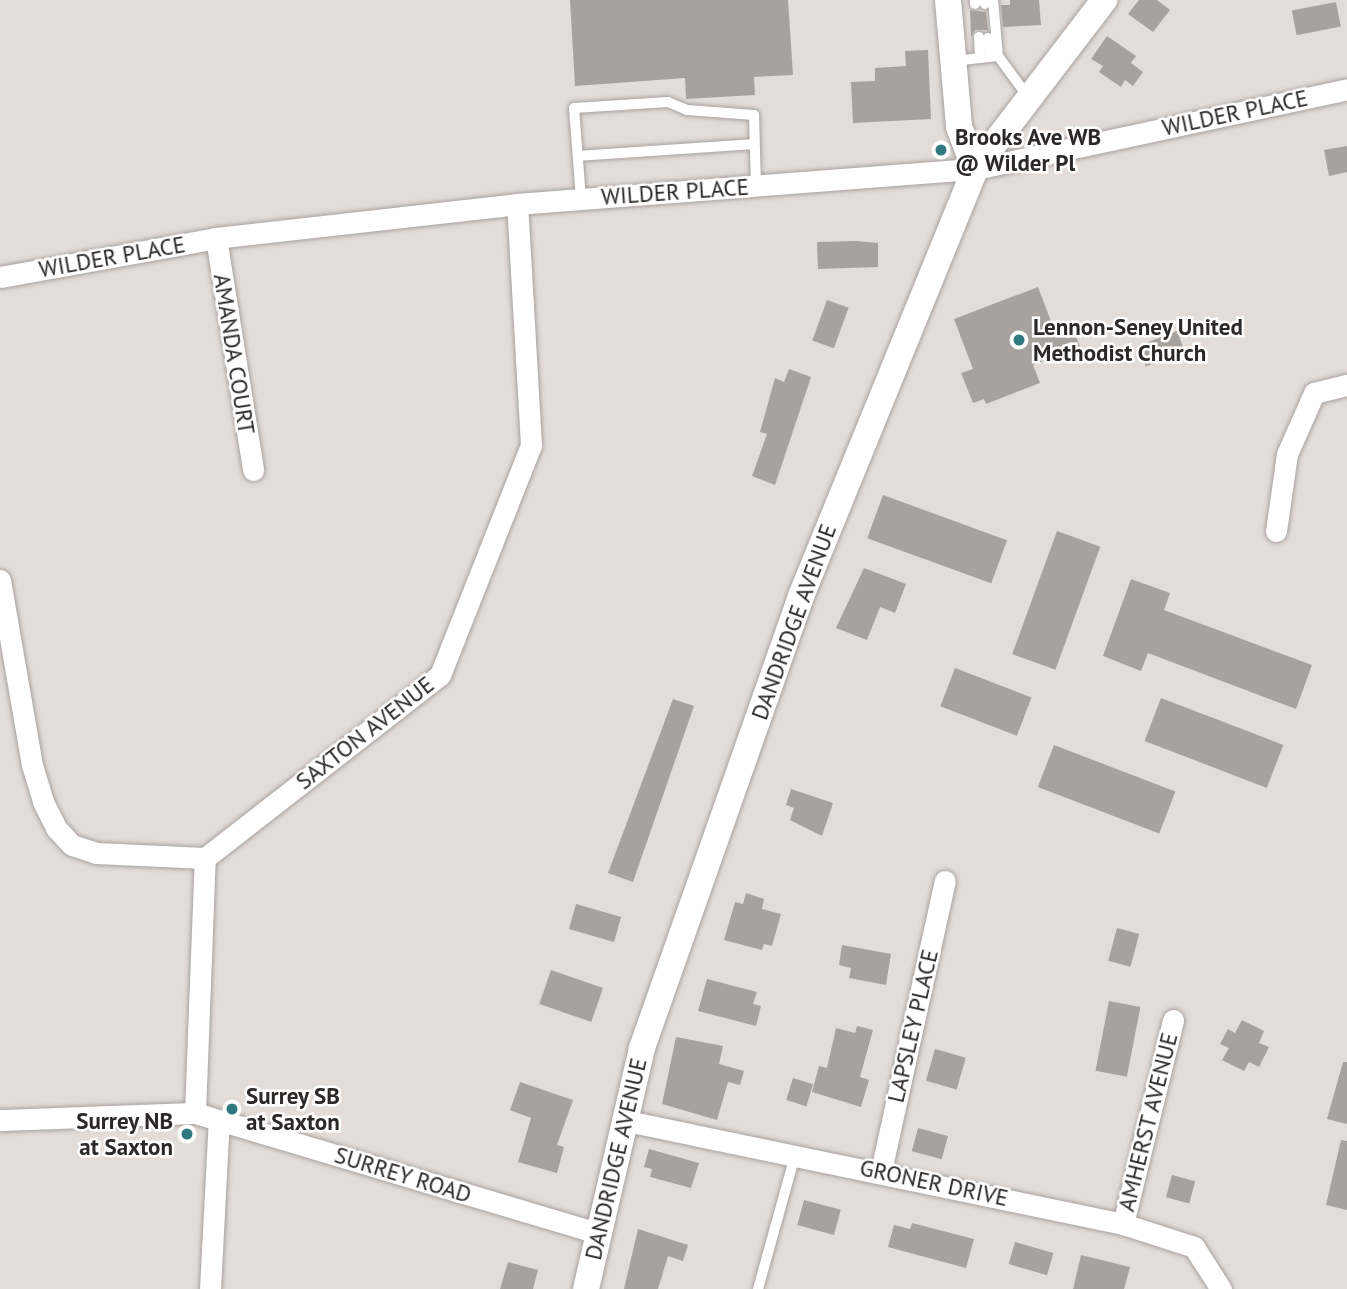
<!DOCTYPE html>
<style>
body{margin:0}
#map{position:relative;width:1347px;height:1289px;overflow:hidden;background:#e3dcd9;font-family:"PT Sans",sans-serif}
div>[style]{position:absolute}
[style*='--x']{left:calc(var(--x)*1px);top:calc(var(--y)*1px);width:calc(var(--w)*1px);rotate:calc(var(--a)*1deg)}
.building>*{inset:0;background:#a8a29f;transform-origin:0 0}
.roads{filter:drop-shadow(0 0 2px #a8a29f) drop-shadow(0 0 2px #a8a29f)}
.service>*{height:10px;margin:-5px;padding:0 5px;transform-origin:5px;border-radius:5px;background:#fff}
.minor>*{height:21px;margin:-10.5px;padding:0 10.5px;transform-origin:10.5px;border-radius:10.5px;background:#fff}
.tertiary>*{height:26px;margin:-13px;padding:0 13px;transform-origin:13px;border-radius:13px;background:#fff}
.dots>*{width:19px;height:19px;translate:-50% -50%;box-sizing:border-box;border:4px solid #fff;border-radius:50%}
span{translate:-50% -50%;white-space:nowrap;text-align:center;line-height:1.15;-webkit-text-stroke:5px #fff;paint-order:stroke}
.street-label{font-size:23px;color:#2b2827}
.poi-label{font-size:23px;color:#2b2827;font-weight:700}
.left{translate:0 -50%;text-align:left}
.right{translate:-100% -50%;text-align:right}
</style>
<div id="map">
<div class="building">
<i style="clip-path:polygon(570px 0,788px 0,793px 75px,754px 77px,755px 95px,686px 99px,685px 78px,575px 86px)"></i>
<i style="clip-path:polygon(1010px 0,1039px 0,1041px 25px,1003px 27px,1001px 5px,1010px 5px)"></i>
<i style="clip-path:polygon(1139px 0,1157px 0,1170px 10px,1153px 32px,1128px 14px)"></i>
<i style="left:1336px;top:2px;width:25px;height:45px;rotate:79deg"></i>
<i style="clip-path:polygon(970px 10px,986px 12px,988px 30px,975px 30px,971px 37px)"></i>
<i style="clip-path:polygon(1107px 36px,1136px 56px,1131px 63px,1143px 72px,1133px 86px,1125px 80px,1121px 87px,1099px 72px,1103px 66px,1091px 59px)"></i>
<i style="clip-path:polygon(928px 50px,931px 119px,853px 123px,851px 82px,875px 81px,875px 68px,906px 66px,905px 51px)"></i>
<i style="clip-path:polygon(1347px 146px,1347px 172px,1329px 176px,1324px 150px)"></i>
<i style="clip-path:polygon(856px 241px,878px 243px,878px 267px,818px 269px,817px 242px)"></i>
<i style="clip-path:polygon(1038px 287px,1055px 332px,1072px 326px,1080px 347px,1033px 365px,1040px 383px,986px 404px,984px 399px,973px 403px,961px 373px,973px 369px,954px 319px)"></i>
<i style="left:827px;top:300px;width:23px;height:43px;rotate:20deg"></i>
<i style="left:1177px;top:331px;width:22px;height:42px;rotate:69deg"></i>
<i style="clip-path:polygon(789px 369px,811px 377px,775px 485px,752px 476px,767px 434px,760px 432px,775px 378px,784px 382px)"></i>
<i style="left:883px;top:495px;width:132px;height:46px;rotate:20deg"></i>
<i style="left:1057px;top:531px;width:46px;height:131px;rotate:20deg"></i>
<i style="clip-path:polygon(864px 568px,906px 584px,895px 613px,880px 607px,867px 640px,836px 628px)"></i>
<i style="clip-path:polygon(1131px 579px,1170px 593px,1164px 610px,1312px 665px,1296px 709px,1148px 653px,1141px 671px,1103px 656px)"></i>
<i style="left:955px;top:668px;width:82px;height:41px;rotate:21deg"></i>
<i style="left:1161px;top:698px;width:131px;height:46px;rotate:21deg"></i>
<i style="clip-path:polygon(673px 699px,694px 706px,633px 882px,608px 873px)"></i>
<i style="left:1054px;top:745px;width:130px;height:45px;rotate:21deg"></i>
<i style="clip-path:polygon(791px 789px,833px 803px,822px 836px,790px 820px,794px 808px,786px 805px)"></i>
<i style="clip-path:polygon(746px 893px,764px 899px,762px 909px,781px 914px,772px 946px,764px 944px,762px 950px,724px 940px,735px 902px,743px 904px)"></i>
<i style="left:576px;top:904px;width:47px;height:26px;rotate:16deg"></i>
<i style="left:1117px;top:928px;width:23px;height:34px;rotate:15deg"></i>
<i style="clip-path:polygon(842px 945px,891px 954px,886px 985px,849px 978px,851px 968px,839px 965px)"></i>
<i style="left:551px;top:970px;width:55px;height:36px;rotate:19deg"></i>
<i style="clip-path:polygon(707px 979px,757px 992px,753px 1004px,761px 1006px,756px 1026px,698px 1011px)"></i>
<i style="left:1109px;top:1001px;width:32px;height:71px;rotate:11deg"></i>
<i style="clip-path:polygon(1242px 1020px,1264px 1031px,1259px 1043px,1269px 1047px,1259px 1067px,1249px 1062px,1244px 1071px,1222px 1060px,1229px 1048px,1220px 1044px,1228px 1029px,1235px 1033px)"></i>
<i style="clip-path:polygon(857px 1026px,873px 1030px,860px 1077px,869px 1080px,861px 1107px,812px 1092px,819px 1066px,827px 1068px,836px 1028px,855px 1033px)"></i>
<i style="clip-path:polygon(676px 1037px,723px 1046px,719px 1064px,744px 1071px,740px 1085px,728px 1082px,717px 1120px,662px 1104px)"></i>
<i style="left:935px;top:1049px;width:32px;height:33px;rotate:16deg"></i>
<i style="clip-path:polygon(1343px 1062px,1347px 1062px,1347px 1124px,1327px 1119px)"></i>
<i style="left:793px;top:1078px;width:21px;height:23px;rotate:17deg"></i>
<i style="clip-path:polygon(520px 1082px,573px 1100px,557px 1145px,564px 1147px,557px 1173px,518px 1162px,531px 1118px,510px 1110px)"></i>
<i style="left:918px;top:1128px;width:31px;height:24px;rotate:15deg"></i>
<i style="clip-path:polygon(1341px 1140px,1347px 1141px,1347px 1210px,1326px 1205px)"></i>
<i style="clip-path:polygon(649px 1149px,699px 1163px,691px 1188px,650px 1177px,652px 1169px,644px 1167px)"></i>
<i style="left:1172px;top:1175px;width:24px;height:23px;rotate:15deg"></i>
<i style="left:804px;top:1200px;width:38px;height:26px;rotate:15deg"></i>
<i style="clip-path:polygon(912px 1223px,974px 1239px,966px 1268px,888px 1247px,894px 1225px,910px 1229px)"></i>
<i style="clip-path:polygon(638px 1229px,688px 1245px,683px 1261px,668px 1256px,658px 1289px,624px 1289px)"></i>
<i style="left:1015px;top:1242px;width:40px;height:23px;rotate:16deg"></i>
<i style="clip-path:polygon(1081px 1255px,1130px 1267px,1124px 1289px,1073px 1289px)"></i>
<i style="clip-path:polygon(508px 1262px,538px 1270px,533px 1289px,500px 1289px)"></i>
</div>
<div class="roads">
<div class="service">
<i style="--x:975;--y:0;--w:4;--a:90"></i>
<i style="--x:984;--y:0;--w:4;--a:76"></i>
<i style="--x:993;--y:0;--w:56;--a:84.9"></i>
<i style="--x:979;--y:37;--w:21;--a:87"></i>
<i style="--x:988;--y:38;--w:19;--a:84"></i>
<i style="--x:953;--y:61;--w:45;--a:-6.3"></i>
<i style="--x:998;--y:56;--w:52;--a:53.6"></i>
<i style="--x:578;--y:156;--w:176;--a:-3.9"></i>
<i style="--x:581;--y:199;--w:91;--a:-94.4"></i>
<i style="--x:574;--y:108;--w:94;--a:-3.7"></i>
<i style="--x:668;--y:102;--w:21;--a:23"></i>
<i style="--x:687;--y:110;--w:67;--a:4.3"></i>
<i style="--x:754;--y:115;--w:71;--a:88.4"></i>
<i style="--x:758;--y:1289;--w:138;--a:-74.5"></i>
</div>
<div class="minor">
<i style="--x:216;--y:238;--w:235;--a:80.9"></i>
<i style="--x:0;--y:277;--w:219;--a:-10.2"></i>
<i style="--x:216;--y:238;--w:303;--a:-6.4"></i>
<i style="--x:517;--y:204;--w:459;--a:-4.4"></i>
<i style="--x:975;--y:169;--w:381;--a:-12.1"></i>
<i style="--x:1276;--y:531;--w:78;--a:-81.9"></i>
<i style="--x:1287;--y:454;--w:67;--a:-66.1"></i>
<i style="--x:1314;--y:393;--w:34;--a:-14"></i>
<i style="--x:0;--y:580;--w:188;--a:80.2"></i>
<i style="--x:32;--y:765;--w:39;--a:73"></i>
<i style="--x:43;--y:802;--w:29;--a:63"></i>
<i style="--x:56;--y:828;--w:23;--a:47"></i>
<i style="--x:72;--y:845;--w:25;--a:18"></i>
<i style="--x:96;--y:853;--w:109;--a:2.6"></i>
<i style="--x:195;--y:1113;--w:255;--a:-87.8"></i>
<i style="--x:205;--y:858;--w:298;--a:-37.9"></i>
<i style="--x:440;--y:675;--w:247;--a:-68.4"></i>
<i style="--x:531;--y:445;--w:241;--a:-93.3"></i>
<i style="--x:0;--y:1120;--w:195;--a:-2.1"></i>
<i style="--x:195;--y:1113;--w:420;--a:16.6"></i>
<i style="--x:622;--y:1120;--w:512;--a:11.73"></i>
<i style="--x:1123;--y:1224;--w:75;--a:17.9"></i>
<i style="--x:1194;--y:1247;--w:50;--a:57.3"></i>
<i style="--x:881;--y:1171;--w:297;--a:-77.6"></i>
<i style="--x:1123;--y:1224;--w:210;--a:-76.2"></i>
<i style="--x:210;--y:1289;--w:169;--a:-87"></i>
</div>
<div class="tertiary">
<i style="--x:948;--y:0;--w:127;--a:85"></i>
<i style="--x:959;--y:127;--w:45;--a:69.1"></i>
<i style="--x:586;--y:1289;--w:247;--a:-76.9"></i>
<i style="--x:642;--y:1048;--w:479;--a:-70.6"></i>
<i style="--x:801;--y:596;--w:461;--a:-67.8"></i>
<i style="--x:975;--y:169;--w:213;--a:-52.6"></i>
</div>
</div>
<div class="dots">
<i style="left:941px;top:150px;background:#2f787d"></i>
<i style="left:1019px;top:340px;background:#2f787d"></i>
<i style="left:232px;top:1109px;background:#2f787d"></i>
<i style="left:187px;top:1134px;background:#2f787d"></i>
</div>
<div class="street-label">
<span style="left:1235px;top:113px;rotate:-12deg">WILDER PLACE</span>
<span style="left:675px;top:192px;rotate:-4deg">WILDER PLACE</span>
<span style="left:112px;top:257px;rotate:-10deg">WILDER PLACE</span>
<span style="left:234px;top:354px;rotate:81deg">AMANDA COURT</span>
<span style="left:794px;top:622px;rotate:-70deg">DANDRIDGE AVENUE</span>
<span style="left:365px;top:733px;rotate:-38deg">SAXTON AVENUE</span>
<span style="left:913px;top:1026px;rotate:-77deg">LAPSLEY PLACE</span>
<span style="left:1148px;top:1122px;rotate:-76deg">AMHERST AVENUE</span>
<span style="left:616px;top:1159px;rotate:-77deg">DANDRIDGE AVENUE</span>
<span style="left:403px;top:1175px;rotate:17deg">SURREY ROAD</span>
<span style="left:934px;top:1183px;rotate:12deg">GRONER DRIVE</span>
</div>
<div class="poi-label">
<span class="left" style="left:955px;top:150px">Brooks Ave WB<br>@ Wilder Pl</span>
<span class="left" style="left:1033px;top:340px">Lennon-Seney United<br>Methodist Church</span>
<span class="left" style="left:246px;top:1109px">Surrey SB<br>at Saxton</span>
<span class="right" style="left:173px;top:1134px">Surrey NB<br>at Saxton</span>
</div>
</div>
